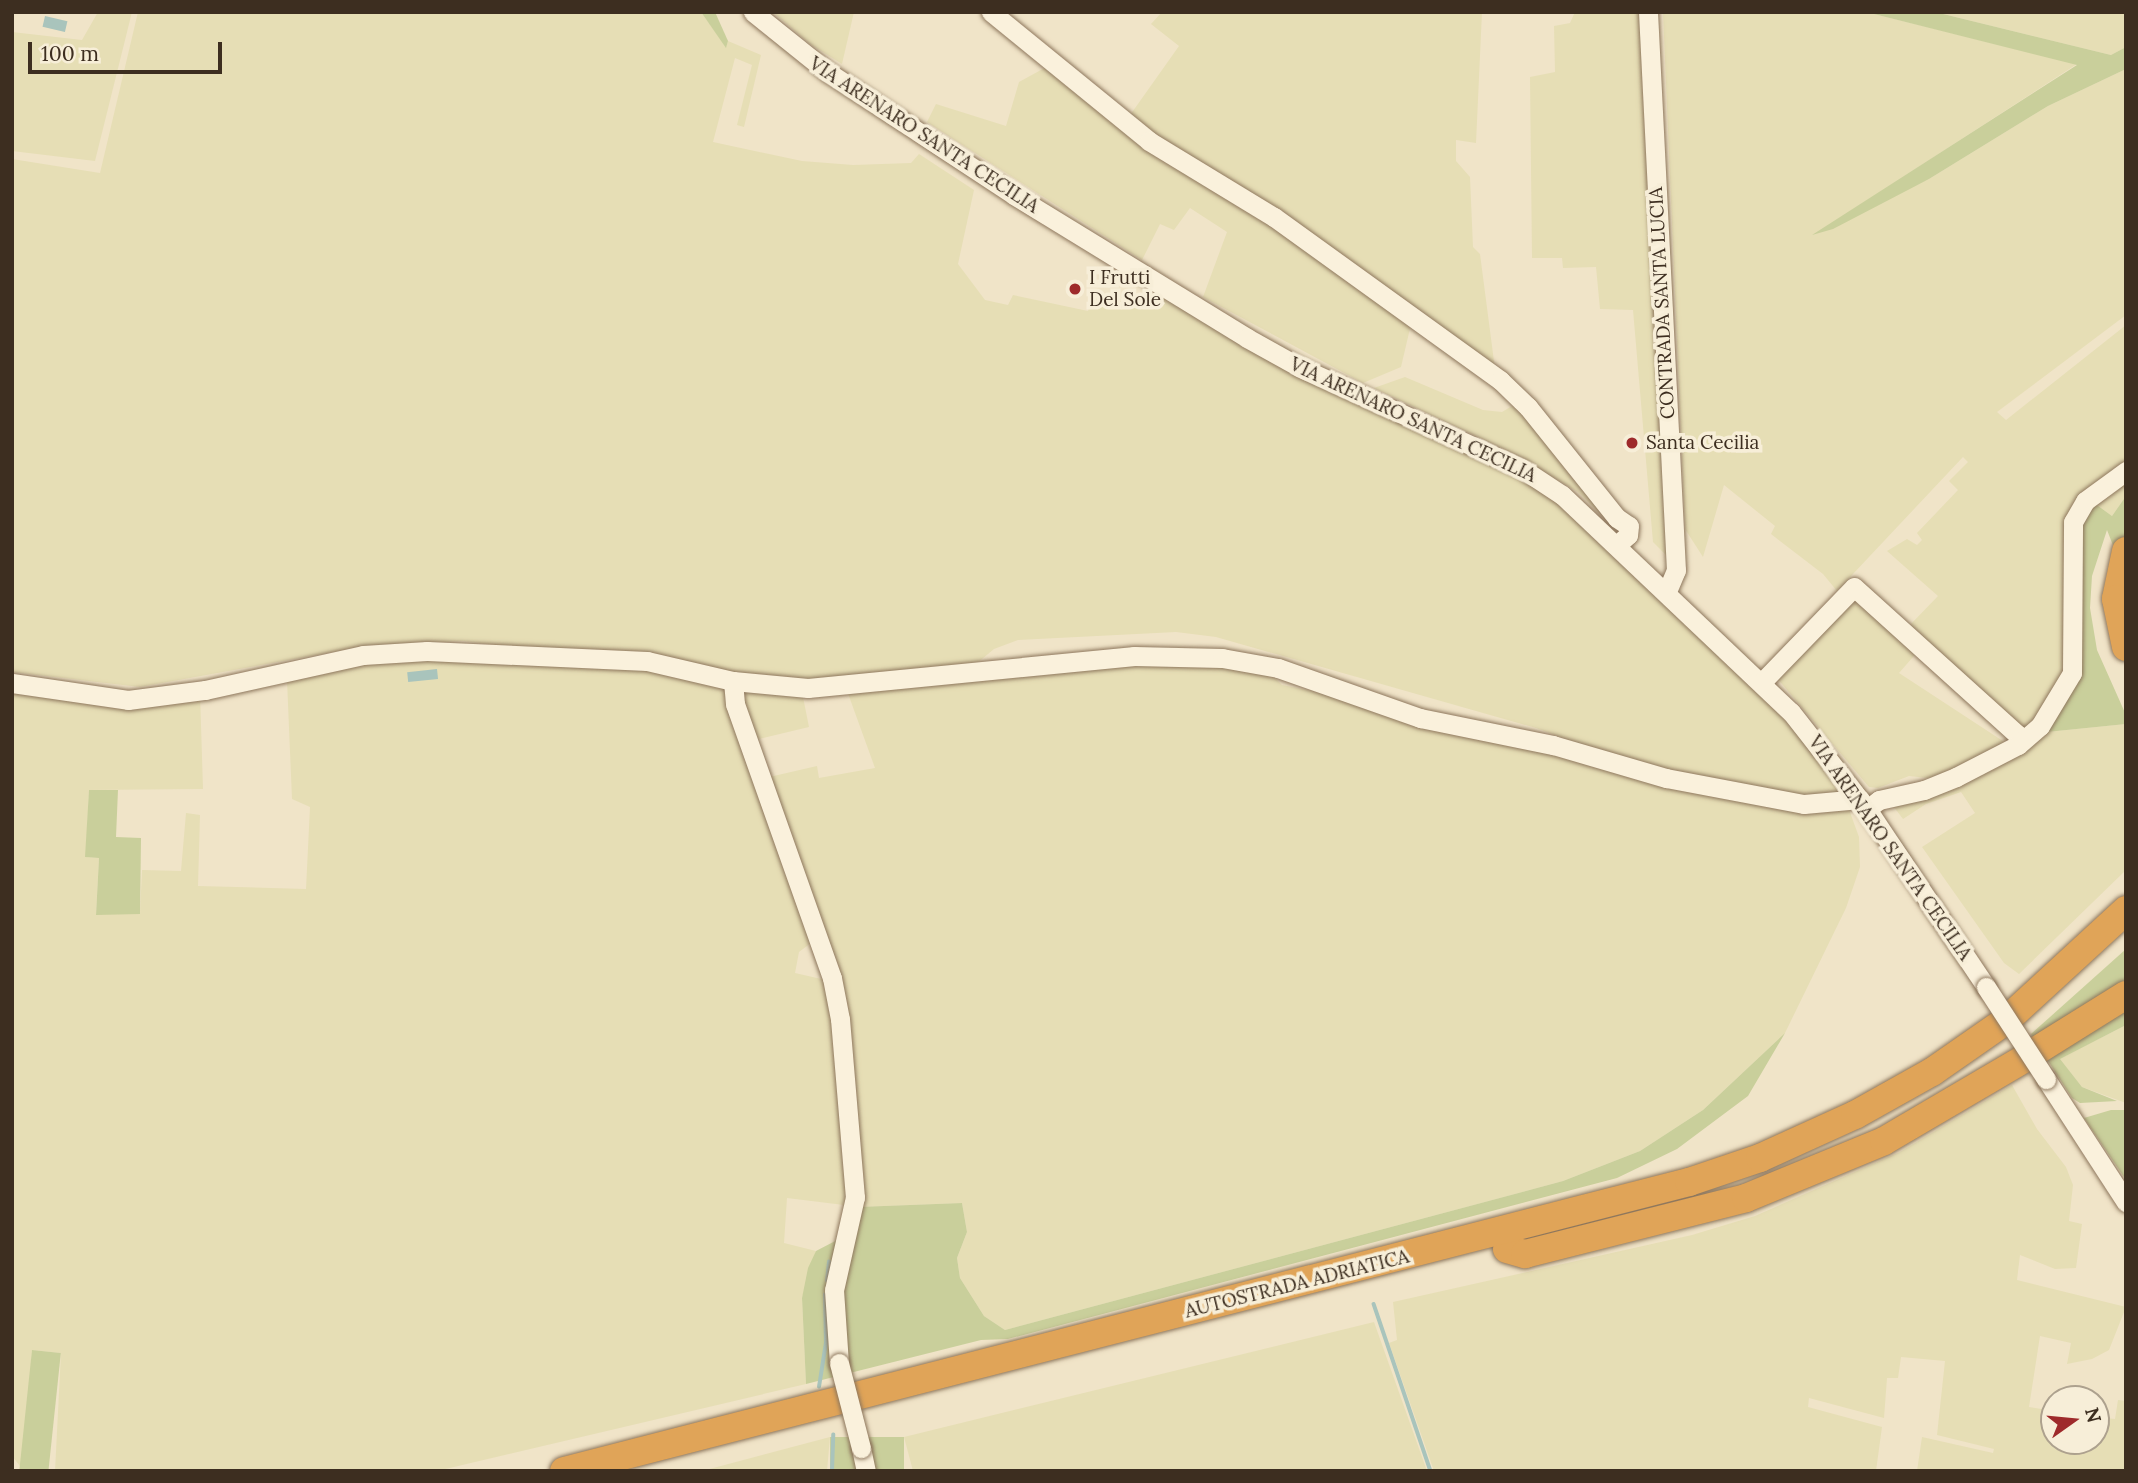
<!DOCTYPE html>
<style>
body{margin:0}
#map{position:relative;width:2138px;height:1483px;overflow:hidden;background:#f0e4c8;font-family:Lora,serif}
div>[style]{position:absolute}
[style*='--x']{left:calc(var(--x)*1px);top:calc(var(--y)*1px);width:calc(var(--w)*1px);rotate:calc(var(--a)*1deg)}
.farmland>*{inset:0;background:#e6deb5}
.green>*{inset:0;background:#c9cf9b;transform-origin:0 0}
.water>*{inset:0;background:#a9c4bc;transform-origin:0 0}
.stream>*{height:3.5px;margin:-1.75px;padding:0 1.75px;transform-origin:1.75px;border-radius:1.75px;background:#a9c4bc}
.roads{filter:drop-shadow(0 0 2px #8d765c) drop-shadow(0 0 2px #8d765c)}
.minor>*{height:19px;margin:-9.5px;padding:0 9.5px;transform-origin:9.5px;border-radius:9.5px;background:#faf1dc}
.highway>*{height:28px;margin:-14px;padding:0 14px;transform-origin:14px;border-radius:14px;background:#e0a458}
.bridges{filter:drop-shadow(0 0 2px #8d765c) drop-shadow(0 0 2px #8d765c)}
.minor-bridge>*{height:19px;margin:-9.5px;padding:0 9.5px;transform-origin:9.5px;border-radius:9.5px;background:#faf1dc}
.dots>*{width:19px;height:19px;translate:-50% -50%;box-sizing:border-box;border:4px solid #f7eed8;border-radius:50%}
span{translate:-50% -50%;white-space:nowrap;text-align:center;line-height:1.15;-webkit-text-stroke:7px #f7eed8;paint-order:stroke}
.street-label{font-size:19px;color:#3d2e20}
.poi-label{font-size:19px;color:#3d2e20}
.left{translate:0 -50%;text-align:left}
.frame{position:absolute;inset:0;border:14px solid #3d2e20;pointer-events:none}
.north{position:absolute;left:2040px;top:1385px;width:70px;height:70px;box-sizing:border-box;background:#f7eed8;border:2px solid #ada18e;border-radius:50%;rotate:75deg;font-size:19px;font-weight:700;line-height:28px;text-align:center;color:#3d2e20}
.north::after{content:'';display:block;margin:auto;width:24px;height:32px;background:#9e2a2b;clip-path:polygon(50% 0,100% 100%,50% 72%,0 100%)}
.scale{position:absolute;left:28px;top:42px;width:194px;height:32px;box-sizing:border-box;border:4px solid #3d2e20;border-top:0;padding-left:9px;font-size:21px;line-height:24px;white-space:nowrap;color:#3d2e20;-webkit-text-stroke:5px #f7eed8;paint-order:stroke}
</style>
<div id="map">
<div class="farmland">
<i style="clip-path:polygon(98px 12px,132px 12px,95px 161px,12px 151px,12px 32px,82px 40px)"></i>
<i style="clip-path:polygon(138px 12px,701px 12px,726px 47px,728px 41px,761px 55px,744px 127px,737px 125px,752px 65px,735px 58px,713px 142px,802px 161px,853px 165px,911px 163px,919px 154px,974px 190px,958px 264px,985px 300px,1008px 305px,1013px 295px,1088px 311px,1092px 299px,1149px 303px,1164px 294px,1514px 473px,1562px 505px,1789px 720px,1848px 796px,1805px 799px,1684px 775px,1606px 754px,1536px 728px,1216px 637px,1176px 632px,1018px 640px,994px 649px,970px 669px,870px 678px,764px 680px,463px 641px,361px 647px,140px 687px,12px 672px,12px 159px,100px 173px)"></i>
<i style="clip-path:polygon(773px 12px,854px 12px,842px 64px,810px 44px)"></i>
<i style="clip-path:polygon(1162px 12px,1482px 12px,1476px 143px,1456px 140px,1456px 161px,1470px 177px,1473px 247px,1480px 254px,1495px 369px,1128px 118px,1179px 46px,1151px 24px)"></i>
<i style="clip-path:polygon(1575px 12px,1642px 12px,1671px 560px,1653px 542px,1633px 310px,1600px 309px,1596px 267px,1563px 268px,1562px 258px,1532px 258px,1530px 77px,1555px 72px,1554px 26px,1570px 23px)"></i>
<i style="clip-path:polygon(1663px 12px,1866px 12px,2077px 64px,1815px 234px,1929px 179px,2048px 106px,2126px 69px,2126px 315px,1997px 412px,2006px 420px,2126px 325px,2126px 463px,2079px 500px,2071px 661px,2025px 737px,1909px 626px,1938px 596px,1887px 551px,1907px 539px,1917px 545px,1922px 540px,1917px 533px,1958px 490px,1949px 481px,1968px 462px,1963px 457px,1837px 591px,1823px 574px,1771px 534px,1775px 526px,1724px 485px,1703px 557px,1685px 529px)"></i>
<i style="clip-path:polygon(1935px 12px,2126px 12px,2126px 47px,2111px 55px)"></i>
<i style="clip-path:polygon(1050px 65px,1193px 179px,1252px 208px,1412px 320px,1401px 367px,1363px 383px,1203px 297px,1227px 232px,1190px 208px,1174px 230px,1160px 224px,1142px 260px,927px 122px,936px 104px,1006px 126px,1019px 82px)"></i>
<i style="clip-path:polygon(1405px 377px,1483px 410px,1502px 412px,1517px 403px,1608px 521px,1578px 492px,1512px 453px,1374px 388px)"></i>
<i style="clip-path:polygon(2126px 473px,2126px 496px,2112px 516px,2090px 500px)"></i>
<i style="clip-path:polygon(1856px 589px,1920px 649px,1899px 673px,2009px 745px,1936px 779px,1909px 776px,1878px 788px,1869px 787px,1776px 677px)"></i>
<i style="clip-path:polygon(403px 657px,653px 666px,802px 692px,809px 727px,759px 739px,752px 765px,816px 939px,799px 952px,795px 973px,830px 981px,852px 1206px,787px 1198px,784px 1243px,816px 1251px,802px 1298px,806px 1384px,437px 1471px,55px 1471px,61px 1353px,32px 1350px,24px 1471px,12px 1456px,12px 688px,200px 693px,203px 789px,89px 790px,86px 857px,99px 858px,96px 914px,140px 914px,142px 870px,181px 871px,186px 813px,200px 815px,198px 886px,306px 889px,310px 807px,292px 799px,287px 680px)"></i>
<i style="clip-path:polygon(1133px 661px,1268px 671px,1282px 685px,1353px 699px,1467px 733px,1847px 804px,1859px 837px,1860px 867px,1846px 908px,1785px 1033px,1703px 1110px,1640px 1151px,1563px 1181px,1005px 1330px,984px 1316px,960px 1278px,957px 1258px,967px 1232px,962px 1203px,858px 1207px,840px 1005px,765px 778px,817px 766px,819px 778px,875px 768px,846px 688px)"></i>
<i style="clip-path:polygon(2126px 724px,2126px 870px,2019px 974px,2004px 963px,1922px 847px,1975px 813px,1961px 792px,1926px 804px,1903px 819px,1887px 798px,2037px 733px)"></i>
<i style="clip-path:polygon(2126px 1025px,2126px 1103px,2082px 1087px,2059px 1059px)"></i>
<i style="clip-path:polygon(2012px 1085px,2037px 1129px,2066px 1167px,2073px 1185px,2069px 1221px,2082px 1224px,2076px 1268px,2055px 1269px,2020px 1255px,2017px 1280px,2126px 1307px,2109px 1350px,2092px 1359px,2067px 1364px,2071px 1343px,2040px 1336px,2029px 1407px,2054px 1411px,2054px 1441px,2096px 1441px,2096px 1417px,2115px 1419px,2118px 1400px,2126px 1401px,2126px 1471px,1917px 1471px,1922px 1437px,1993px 1453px,1994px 1449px,1937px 1435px,1945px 1361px,1901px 1357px,1898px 1378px,1887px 1378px,1884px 1418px,1809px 1398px,1808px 1407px,1882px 1427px,1876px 1471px,1434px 1471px,1389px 1343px,1397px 1340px,1393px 1302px,1692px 1235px,1755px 1216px,1900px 1152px)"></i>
<i style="clip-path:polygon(1374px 1322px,1427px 1471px,913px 1471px,904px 1437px)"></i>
<i style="clip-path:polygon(830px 1437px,827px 1471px,702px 1471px)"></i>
</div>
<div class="green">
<i style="clip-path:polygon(701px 12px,715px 12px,728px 41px,726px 48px)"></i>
<i style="clip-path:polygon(1866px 12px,1935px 12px,2111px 55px,2126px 47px,2126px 69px,2048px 106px,1929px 179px,1833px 229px,1812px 235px,2077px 65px)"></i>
<i style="clip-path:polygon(2126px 496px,2126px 535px,2116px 553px,2107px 530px,2092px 576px,2090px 608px,2097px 650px,2126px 715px,2126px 724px,2037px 733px,2067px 691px,2073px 536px,2090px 500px,2112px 516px)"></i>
<i style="clip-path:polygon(89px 790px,118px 790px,116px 837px,141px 838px,140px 914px,96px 915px,99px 858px,85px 857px)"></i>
<i style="clip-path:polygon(2126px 949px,2126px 983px,2035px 1043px,2031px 1034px)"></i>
<i style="clip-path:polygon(2126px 1003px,2126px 1025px,2060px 1059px,2082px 1087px,2117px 1101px,2080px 1103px,2072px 1098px,2043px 1053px)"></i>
<i style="clip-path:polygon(1785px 1033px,1748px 1096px,1677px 1149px,1617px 1178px,1008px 1339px,981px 1340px,806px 1384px,802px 1298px,808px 1268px,816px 1251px,839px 1239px,858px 1207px,962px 1203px,967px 1232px,957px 1258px,960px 1278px,984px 1316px,1005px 1330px,1563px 1181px,1640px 1151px,1703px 1110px)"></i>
<i style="clip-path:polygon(2111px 1110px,2126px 1110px,2126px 1180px,2084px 1118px)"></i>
<i style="left:32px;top:1350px;width:29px;height:121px;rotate:6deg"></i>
<i style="left:830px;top:1437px;width:74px;height:34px"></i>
</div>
<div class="water">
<i style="left:45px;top:16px;width:23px;height:11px;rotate:13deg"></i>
<i style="left:437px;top:669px;width:10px;height:30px;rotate:84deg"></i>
</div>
<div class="stream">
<i style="--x:827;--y:1281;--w:19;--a:-84"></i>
<i style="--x:1374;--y:1304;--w:176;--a:71.2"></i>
<i style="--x:819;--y:1387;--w:45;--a:-81"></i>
<i style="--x:826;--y:1343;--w:48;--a:-91.2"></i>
<i style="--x:832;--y:1471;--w:36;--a:-88"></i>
</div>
<div class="roads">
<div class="minor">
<i style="--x:753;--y:12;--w:97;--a:38.8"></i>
<i style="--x:829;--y:73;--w:222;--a:33.4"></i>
<i style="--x:1014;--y:195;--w:273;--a:31.5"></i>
<i style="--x:1247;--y:338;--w:60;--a:29.1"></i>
<i style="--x:1299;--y:367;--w:244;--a:24.5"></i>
<i style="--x:1521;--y:468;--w:49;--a:33.4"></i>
<i style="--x:1562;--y:495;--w:315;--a:43.5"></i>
<i style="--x:1791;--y:712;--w:123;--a:51.9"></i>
<i style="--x:1867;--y:809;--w:214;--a:56.2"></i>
<i style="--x:991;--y:12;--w:204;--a:39.2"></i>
<i style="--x:1149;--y:141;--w:146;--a:31.3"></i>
<i style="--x:1274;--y:217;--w:279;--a:35.8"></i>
<i style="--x:1500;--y:380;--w:39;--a:44"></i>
<i style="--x:1528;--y:407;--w:142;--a:51.3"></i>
<i style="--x:1617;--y:518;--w:14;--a:34"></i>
<i style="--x:1629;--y:526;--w:9;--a:96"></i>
<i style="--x:1628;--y:535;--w:15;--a:138"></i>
<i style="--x:1648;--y:12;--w:559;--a:87.13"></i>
<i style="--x:1676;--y:570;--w:23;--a:113"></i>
<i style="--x:733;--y:681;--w:23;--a:85"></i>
<i style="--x:735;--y:704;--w:291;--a:70.5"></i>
<i style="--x:832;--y:978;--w:42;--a:79"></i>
<i style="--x:840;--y:1019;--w:179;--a:85.2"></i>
<i style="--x:855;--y:1197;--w:95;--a:102.7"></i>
<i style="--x:834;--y:1290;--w:73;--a:86.1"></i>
<i style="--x:1762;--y:682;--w:132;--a:-45.9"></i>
<i style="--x:1854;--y:587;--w:221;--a:42.1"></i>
<i style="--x:2018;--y:735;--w:8;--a:76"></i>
<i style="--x:12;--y:683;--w:117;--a:8.3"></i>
<i style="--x:128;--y:700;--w:78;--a:-7.4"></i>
<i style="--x:205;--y:690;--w:162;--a:-12.5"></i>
<i style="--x:363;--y:655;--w:64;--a:-3.6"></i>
<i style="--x:427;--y:651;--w:220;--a:2.6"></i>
<i style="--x:647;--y:661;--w:88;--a:13.1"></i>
<i style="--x:733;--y:681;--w:75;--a:5.3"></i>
<i style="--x:808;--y:688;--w:328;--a:-5.6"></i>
<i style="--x:1134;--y:656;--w:88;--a:1.3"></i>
<i style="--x:1222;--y:658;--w:57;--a:10.1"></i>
<i style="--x:1278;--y:668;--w:151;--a:19.4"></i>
<i style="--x:1420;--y:718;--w:136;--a:11.5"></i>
<i style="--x:1553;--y:745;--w:118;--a:16.3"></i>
<i style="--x:1666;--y:778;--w:140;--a:10.7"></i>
<i style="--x:1804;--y:804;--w:56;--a:-5.1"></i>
<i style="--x:1867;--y:809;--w:15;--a:-37"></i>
<i style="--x:1879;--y:800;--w:46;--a:-12.5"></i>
<i style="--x:1924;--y:790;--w:35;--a:-22"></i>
<i style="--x:1956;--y:777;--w:70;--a:-27.3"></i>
<i style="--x:2018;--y:745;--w:29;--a:-41"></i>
<i style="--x:2040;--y:726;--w:62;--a:-58.9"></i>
<i style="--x:2072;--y:673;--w:151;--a:-89.6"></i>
<i style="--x:2073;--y:522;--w:24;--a:-60"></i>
<i style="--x:2085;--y:501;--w:51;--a:-36.2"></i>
<i style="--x:2046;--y:1079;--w:147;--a:57"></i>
<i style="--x:861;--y:1448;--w:24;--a:78"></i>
</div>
<div class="highway">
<i style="--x:2126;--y:551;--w:49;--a:101.8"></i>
<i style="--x:2116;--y:599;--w:49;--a:78.2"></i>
<i style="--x:2012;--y:1015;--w:155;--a:-42.6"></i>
<i style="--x:2036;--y:1051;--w:106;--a:-31.9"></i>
<i style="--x:1507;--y:1249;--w:19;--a:16"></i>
<i style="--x:1525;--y:1254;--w:228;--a:-14.2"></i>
<i style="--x:1746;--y:1198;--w:149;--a:-22.4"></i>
<i style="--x:1884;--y:1141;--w:162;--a:-30.4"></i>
<i style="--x:564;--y:1471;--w:1162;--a:-14.41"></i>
<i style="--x:1689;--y:1182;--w:75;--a:-18.7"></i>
<i style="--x:1760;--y:1158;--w:104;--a:-24.4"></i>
<i style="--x:1855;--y:1115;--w:88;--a:-29.2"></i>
<i style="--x:1932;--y:1072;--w:84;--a:-34.8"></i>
</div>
</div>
<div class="bridges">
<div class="minor-bridge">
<i style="--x:1986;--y:987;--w:110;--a:56.9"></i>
<i style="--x:839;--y:1363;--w:88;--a:75.5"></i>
</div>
</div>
<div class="dots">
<i style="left:1075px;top:289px;background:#9e2a2b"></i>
<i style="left:1632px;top:443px;background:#9e2a2b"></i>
</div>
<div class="street-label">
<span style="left:924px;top:135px;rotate:33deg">VIA ARENARO SANTA CECILIA</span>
<span style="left:1662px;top:303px;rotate:-93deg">CONTRADA SANTA LUCIA</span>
<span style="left:1413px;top:420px;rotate:25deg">VIA ARENARO SANTA CECILIA</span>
<span style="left:1890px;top:848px;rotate:55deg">VIA ARENARO SANTA CECILIA</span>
<span style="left:1297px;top:1284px;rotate:-14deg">AUTOSTRADA ADRIATICA</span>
</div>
<div class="poi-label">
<span class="left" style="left:1089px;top:289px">I Frutti<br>Del Sole</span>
<span class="left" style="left:1646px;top:443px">Santa Cecilia</span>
</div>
<div class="frame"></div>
<div class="north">N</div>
<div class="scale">100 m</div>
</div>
